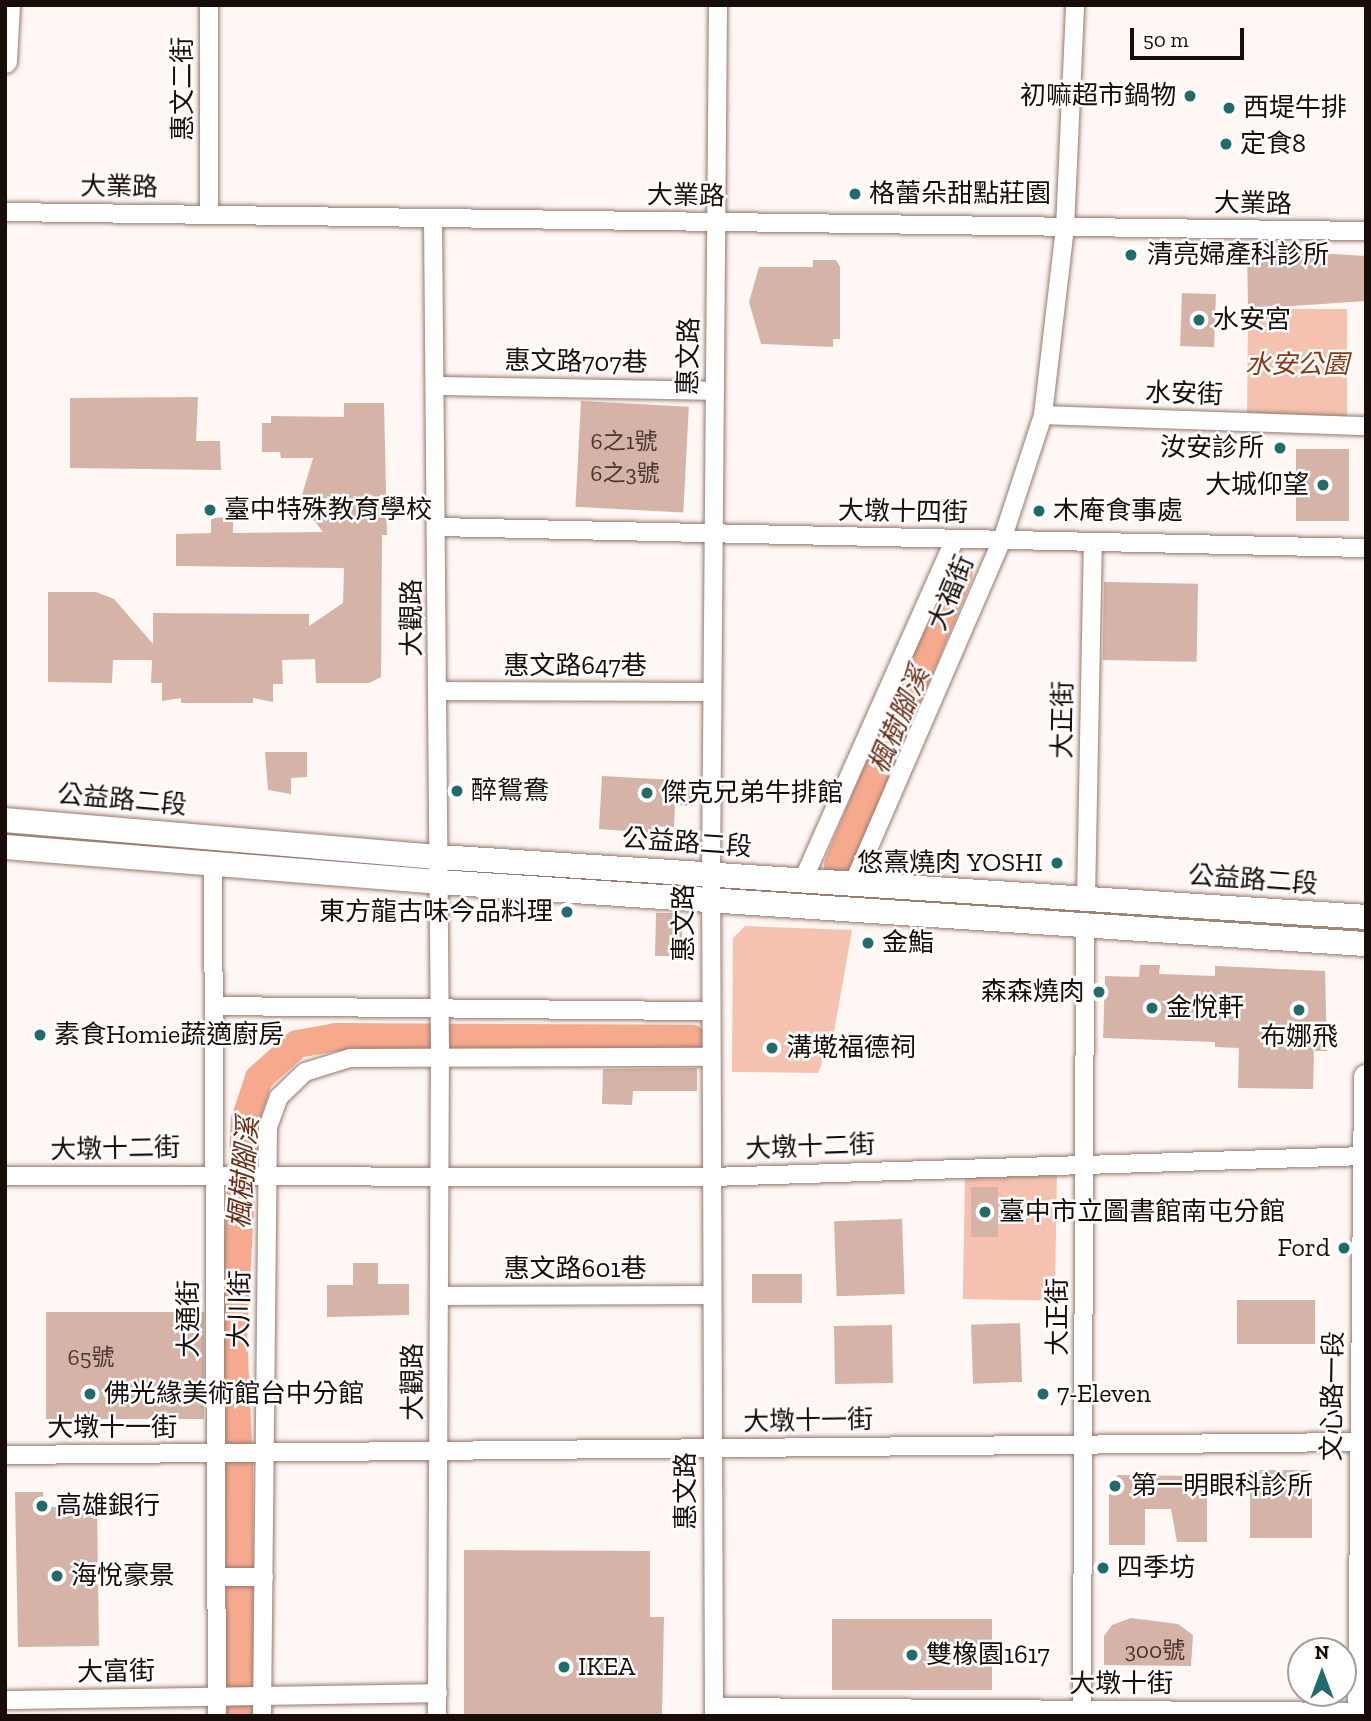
<!DOCTYPE html>
<meta charset="utf-8">
<style>
body{margin:0}
#map{position:relative;width:1371px;height:1721px;overflow:hidden;background:#fef7f4;font-family:"Zilla Slab","Noto Sans TC",serif}
div>[style]{position:absolute}
[style*='--x']{left:calc(var(--x)*1px);top:calc(var(--y)*1px);width:calc(var(--w)*1px);rotate:calc(var(--a)*1deg)}
.green>*{inset:0;background:#f4c2ae;transform-origin:0 0}
.river>*{height:28px;margin:-14px;padding:0 14px;transform-origin:14px;border-radius:14px;background:#f6aa8d}
.building>*{inset:0;background:#d5b3a7;transform-origin:0 0}
.roads{filter:drop-shadow(0 0 2px #97786c) drop-shadow(0 0 2px #97786c)}
.street>*{height:18px;margin:-9px;padding:0 9px;transform-origin:9px;border-radius:9px;background:#fff}
.secondary>*{height:24px;margin:-12px;padding:0 12px;transform-origin:12px;border-radius:12px;background:#fff}
.dots>*{width:19px;height:19px;translate:-50% -50%;box-sizing:border-box;border:4px solid #fff;border-radius:50%}
span{translate:-50% -50%;white-space:nowrap;text-align:center;line-height:1.15;-webkit-text-stroke:5px #fff;paint-order:stroke}
.number-label{font-size:23px;color:#483630}
.number-label span{-webkit-text-stroke-width:0}
.street-label{font-size:26px;color:#190d09}
.poi-label{font-size:26px;color:#190d09}
.right{translate:-100% -50%;text-align:right}
.left{translate:0 -50%;text-align:left}
.park-label{font-size:26px;color:#8a3811;font-style:italic}
.water-label{font-size:28px;color:#6a2f16;font-style:italic}
.frame{position:absolute;inset:0;border:7px solid #190d09;pointer-events:none}
.north{position:absolute;left:1287px;top:1637px;width:70px;height:70px;box-sizing:border-box;background:#fff;border:2px solid #a39e9d;border-radius:50%;rotate:0deg;font-size:19px;font-weight:700;line-height:28px;text-align:center;color:#190d09}
.north::after{content:'';display:block;margin:auto;width:24px;height:32px;background:#216c6a;clip-path:polygon(50% 0,100% 100%,50% 72%,0 100%)}
.scale{position:absolute;left:1130px;top:28px;width:114px;height:32px;box-sizing:border-box;border:4px solid #190d09;border-top:0;padding-left:9px;font-size:21px;line-height:24px;white-space:nowrap;color:#190d09;-webkit-text-stroke:5px #fff;paint-order:stroke}
</style>
<div id="map">
<div class="green">
<i style="clip-path:polygon(1292px 309px,1347px 309px,1347px 418px,1247px 417px,1248px 313px)"></i>
<i style="clip-path:polygon(745px 926px,852px 930px,834px 1032px,818px 1073px,732px 1072px,733px 938px)"></i>
<i style="left:965px;top:1173px;width:92px;height:126px;rotate:1deg"></i>
</div>
<div class="river">
<i style="--x:838;--y:865;--w:314;--a:-67.4"></i>
<i style="--x:240;--y:1716;--w:247;--a:-90.2"></i>
<i style="--x:239;--y:1469;--w:136;--a:-92.5"></i>
<i style="--x:233;--y:1333;--w:213;--a:-86.8"></i>
<i style="--x:245;--y:1120;--w:44;--a:-71.6"></i>
<i style="--x:259;--y:1078;--w:51;--a:-41.8"></i>
<i style="--x:297;--y:1044;--w:39;--a:-10"></i>
<i style="--x:335;--y:1037;--w:357;--a:0.3"></i>
</div>
<div class="building">
<i style="clip-path:polygon(1247px 249px,1366px 256px,1366px 301px,1248px 309px)"></i>
<i style="clip-path:polygon(813px 260px,836px 260px,840px 267px,840px 339px,833px 339px,833px 347px,761px 344px,749px 302px,759px 267px,813px 267px)"></i>
<i style="left:1182px;top:293px;width:34px;height:53px;rotate:2deg"></i>
<i style="clip-path:polygon(198px 397px,196px 441px,220px 441px,221px 470px,70px 468px,70px 398px)"></i>
<i style="left:581px;top:401px;width:108px;height:106px;rotate:3deg"></i>
<i style="clip-path:polygon(344px 403px,384px 403px,387px 535px,382px 535px,381px 677px,369px 683px,316px 683px,315px 659px,282px 660px,283px 684px,273px 684px,273px 702px,253px 698px,253px 703px,181px 703px,181px 698px,162px 701px,162px 683px,151px 683px,152px 660px,113px 660px,112px 683px,48px 682px,48px 592px,96px 592px,114px 599px,153px 644px,153px 613px,309px 614px,309px 626px,343px 603px,344px 568px,176px 566px,176px 534px,211px 533px,211px 518px,233px 517px,233px 533px,323px 532px,309px 514px,302px 495px,313px 458px,281px 458px,280px 452px,262px 452px,262px 423px,271px 423px,271px 416px,344px 417px)"></i>
<i style="left:1296px;top:449px;width:53px;height:72px"></i>
<i style="left:1104px;top:582px;width:94px;height:78px;rotate:1deg"></i>
<i style="clip-path:polygon(265px 752px,307px 752px,307px 777px,291px 778px,291px 794px,268px 790px)"></i>
<i style="clip-path:polygon(602px 776px,693px 781px,692px 806px,675px 805px,674px 827px,653px 826px,653px 833px,599px 829px)"></i>
<i style="clip-path:polygon(656px 913px,674px 913px,682px 924px,682px 956px,655px 956px)"></i>
<i style="clip-path:polygon(1140px 965px,1160px 965px,1159px 974px,1215px 976px,1215px 966px,1325px 971px,1327px 1051px,1314px 1051px,1313px 1089px,1238px 1088px,1239px 1048px,1215px 1047px,1215px 1042px,1103px 1038px,1105px 976px,1139px 977px)"></i>
<i style="clip-path:polygon(697px 1068px,697px 1091px,633px 1091px,632px 1105px,602px 1104px,603px 1069px)"></i>
<i style="left:971px;top:1187px;width:27px;height:50px"></i>
<i style="left:902px;top:1219px;width:75px;height:68px;rotate:88deg"></i>
<i style="clip-path:polygon(353px 1263px,378px 1263px,378px 1284px,409px 1284px,409px 1315px,327px 1317px,327px 1285px,353px 1285px)"></i>
<i style="left:802px;top:1274px;width:29px;height:50px;rotate:90deg"></i>
<i style="left:1315px;top:1300px;width:44px;height:78px;rotate:90deg"></i>
<i style="left:46px;top:1312px;width:158px;height:107px"></i>
<i style="left:1020px;top:1323px;width:59px;height:49px;rotate:88deg"></i>
<i style="left:892px;top:1325px;width:58px;height:58px;rotate:89deg"></i>
<i style="left:1250px;top:1470px;width:62px;height:68px"></i>
<i style="clip-path:polygon(1118px 1475px,1199px 1476px,1207px 1483px,1207px 1542px,1177px 1542px,1171px 1509px,1145px 1509px,1145px 1545px,1109px 1545px,1109px 1485px)"></i>
<i style="clip-path:polygon(15px 1492px,43px 1492px,43px 1507px,97px 1506px,99px 1646px,18px 1647px)"></i>
<i style="clip-path:polygon(464px 1550px,650px 1551px,650px 1617px,664px 1617px,662px 1716px,464px 1716px)"></i>
<i style="clip-path:polygon(1131px 1618px,1178px 1624px,1193px 1635px,1191px 1666px,1104px 1665px,1104px 1636px,1112px 1625px)"></i>
<i style="left:832px;top:1619px;width:160px;height:71px"></i>
</div>
<div class="roads">
<div class="street">
<i style="--x:209;--y:5;--w:210;--a:90"></i>
<i style="--x:5;--y:212;--w:1361;--a:0.8"></i>
<i style="--x:433;--y:218;--w:829;--a:89.52"></i>
<i style="--x:440;--y:1047;--w:669;--a:90.26"></i>
<i style="--x:436;--y:386;--w:279;--a:1"></i>
<i style="--x:1043;--y:415;--w:323;--a:2"></i>
<i style="--x:438;--y:527;--w:928;--a:1.3"></i>
<i style="--x:438;--y:691;--w:274;--a:0.2"></i>
<i style="--x:213;--y:864;--w:852;--a:89.73"></i>
<i style="--x:803;--y:880;--w:373;--a:-66"></i>
<i style="--x:853;--y:884;--w:375;--a:-66.6"></i>
<i style="--x:1002;--y:540;--w:132;--a:-71.8"></i>
<i style="--x:1043;--y:415;--w:188;--a:-83.3"></i>
<i style="--x:1065;--y:228;--w:223;--a:-87.4"></i>
<i style="--x:1086;--y:899;--w:357;--a:-88.9"></i>
<i style="--x:214;--y:1006;--w:497;--a:0.6"></i>
<i style="--x:5;--y:1176;--w:706;--a:0.08"></i>
<i style="--x:711;--y:1177;--w:654;--a:-1.84"></i>
<i style="--x:440;--y:1296;--w:272;--a:-0.2"></i>
<i style="--x:5;--y:1455;--w:1361;--a:-0.55"></i>
<i style="--x:216;--y:1577;--w:48;--a:0"></i>
<i style="--x:5;--y:1700;--w:433;--a:-0.9"></i>
<i style="--x:714;--y:1707;--w:646;--a:0.44"></i>
<i style="--x:1082;--y:1710;--w:785;--a:-89.78"></i>
<i style="--x:262;--y:1716;--w:589;--a:-89.42"></i>
<i style="--x:268;--y:1127;--w:32;--a:-70"></i>
<i style="--x:279;--y:1097;--w:36;--a:-44"></i>
<i style="--x:305;--y:1072;--w:47;--a:-17.3"></i>
<i style="--x:350;--y:1058;--w:361;--a:-0.2"></i>
<i style="--x:714;--y:1716;--w:842;--a:-90.2"></i>
<i style="--x:711;--y:874;--w:869;--a:-89.54"></i>
</div>
<div class="secondary">
<i style="--x:5;--y:61;--w:56;--a:-86.9"></i>
<i style="--x:5;--y:820;--w:436;--a:4.9"></i>
<i style="--x:439;--y:857;--w:929;--a:3.7"></i>
<i style="--x:5;--y:847;--w:435;--a:4.6"></i>
<i style="--x:439;--y:882;--w:929;--a:3.83"></i>
<i style="--x:1360;--y:1716;--w:639;--a:-89.46"></i>
</div>
</div>
<div class="dots">
<i style="left:1190px;top:96px;background:#216c6a"></i>
<i style="left:1229px;top:108px;background:#216c6a"></i>
<i style="left:1226px;top:144px;background:#216c6a"></i>
<i style="left:855px;top:194px;background:#216c6a"></i>
<i style="left:1131px;top:255px;background:#216c6a"></i>
<i style="left:1199px;top:320px;background:#216c6a"></i>
<i style="left:1280px;top:448px;background:#216c6a"></i>
<i style="left:1323px;top:485px;background:#216c6a"></i>
<i style="left:210px;top:510px;background:#216c6a"></i>
<i style="left:1039px;top:511px;background:#216c6a"></i>
<i style="left:457px;top:791px;background:#216c6a"></i>
<i style="left:647px;top:793px;background:#216c6a"></i>
<i style="left:1057px;top:863px;background:#216c6a"></i>
<i style="left:567px;top:912px;background:#216c6a"></i>
<i style="left:868px;top:943px;background:#216c6a"></i>
<i style="left:1099px;top:992px;background:#216c6a"></i>
<i style="left:1152px;top:1008px;background:#216c6a"></i>
<i style="left:1299px;top:1010px;background:#216c6a"></i>
<i style="left:40px;top:1035px;background:#216c6a"></i>
<i style="left:772px;top:1048px;background:#216c6a"></i>
<i style="left:985px;top:1212px;background:#216c6a"></i>
<i style="left:1344px;top:1248px;background:#216c6a"></i>
<i style="left:90px;top:1394px;background:#216c6a"></i>
<i style="left:1043px;top:1394px;background:#216c6a"></i>
<i style="left:1115px;top:1486px;background:#216c6a"></i>
<i style="left:42px;top:1506px;background:#216c6a"></i>
<i style="left:1103px;top:1568px;background:#216c6a"></i>
<i style="left:57px;top:1576px;background:#216c6a"></i>
<i style="left:912px;top:1655px;background:#216c6a"></i>
<i style="left:564px;top:1667px;background:#216c6a"></i>
</div>
<div class="number-label">
<span style="left:624px;top:441px">6之1號</span>
<span style="left:625px;top:473px">6之3號</span>
<span style="left:91px;top:1357px">65號</span>
<span style="left:1155px;top:1650px">300號</span>
</div>
<div class="street-label">
<span style="left:183px;top:89px;rotate:-90deg">惠文二街</span>
<span style="left:119px;top:187px;rotate:1deg">大業路</span>
<span style="left:686px;top:196px;rotate:1deg">大業路</span>
<span style="left:1253px;top:204px;rotate:1deg">大業路</span>
<span style="left:689px;top:356px;rotate:-89deg">惠文路</span>
<span style="left:576px;top:362px;rotate:1deg">惠文路707巷</span>
<span style="left:1184px;top:394px;rotate:2deg">水安街</span>
<span style="left:903px;top:512px;rotate:1deg">大墩十四街</span>
<span style="left:951px;top:593px;rotate:-67deg">大福街</span>
<span style="left:412px;top:618px;rotate:-90deg">大觀路</span>
<span style="left:575px;top:666px">惠文路647巷</span>
<span style="left:1063px;top:720px;rotate:-89deg">大正街</span>
<span style="left:122px;top:800px;rotate:5deg">公益路二段</span>
<span style="left:687px;top:843px;rotate:4deg">公益路二段</span>
<span style="left:1253px;top:880px;rotate:4deg">公益路二段</span>
<span style="left:684px;top:923px;rotate:-90deg">惠文路</span>
<span style="left:810px;top:1147px;rotate:-2deg">大墩十二街</span>
<span style="left:115px;top:1149px;rotate:-1deg">大墩十二街</span>
<span style="left:575px;top:1269px">惠文路601巷</span>
<span style="left:240px;top:1309px;rotate:-89deg">大川街</span>
<span style="left:1058px;top:1317px;rotate:-90deg">大正街</span>
<span style="left:189px;top:1319px;rotate:-90deg">大通街</span>
<span style="left:413px;top:1382px;rotate:-90deg">大觀路</span>
<span style="left:1333px;top:1396px;rotate:-89deg">文心路一段</span>
<span style="left:808px;top:1421px;rotate:-1deg">大墩十一街</span>
<span style="left:112px;top:1428px">大墩十一街</span>
<span style="left:686px;top:1491px;rotate:-90deg">惠文路</span>
<span style="left:116px;top:1672px;rotate:-1deg">大富街</span>
<span style="left:1121px;top:1684px">大墩十街</span>
</div>
<div class="poi-label">
<span class="right" style="left:1176px;top:96px">初嘛超市鍋物</span>
<span class="left" style="left:1243px;top:108px">西堤牛排</span>
<span class="left" style="left:1240px;top:144px">定食8</span>
<span class="left" style="left:869px;top:194px">格蕾朵甜點莊園</span>
<span class="left" style="left:1147px;top:255px">清亮婦產科診所</span>
<span class="left" style="left:1213px;top:320px">水安宮</span>
<span class="right" style="left:1264px;top:448px">汝安診所</span>
<span class="right" style="left:1309px;top:485px">大城仰望</span>
<span class="left" style="left:224px;top:510px">臺中特殊教育學校</span>
<span class="left" style="left:1053px;top:511px">木庵食事處</span>
<span class="left" style="left:471px;top:791px">醉鴛鴦</span>
<span class="left" style="left:661px;top:793px">傑克兄弟牛排館</span>
<span class="right" style="left:1043px;top:863px">悠熹燒肉 YOSHI</span>
<span class="right" style="left:553px;top:912px">東方龍古味今品料理</span>
<span class="left" style="left:882px;top:943px">金鮨</span>
<span class="right" style="left:1085px;top:992px">森森燒肉</span>
<span class="left" style="left:1166px;top:1008px">金悅軒</span>
<span class="left" style="left:54px;top:1035px">素食Homie蔬適廚房</span>
<span style="left:1299px;top:1037px">布娜飛</span>
<span class="left" style="left:786px;top:1048px">溝墘福德祠</span>
<span class="left" style="left:999px;top:1212px">臺中市立圖書館南屯分館</span>
<span class="right" style="left:1330px;top:1248px">Ford</span>
<span class="left" style="left:104px;top:1394px">佛光緣美術館台中分館</span>
<span class="left" style="left:1057px;top:1394px">7-Eleven</span>
<span class="left" style="left:1131px;top:1486px">第一明眼科診所</span>
<span class="left" style="left:56px;top:1506px">高雄銀行</span>
<span class="left" style="left:1117px;top:1568px">四季坊</span>
<span class="left" style="left:71px;top:1576px">海悅豪景</span>
<span class="left" style="left:926px;top:1655px">雙橡園1617</span>
<span class="left" style="left:578px;top:1667px">IKEA</span>
</div>
<div class="park-label">
<span style="left:1297px;top:365px">水安公園</span>
</div>
<div class="water-label">
<span style="left:899px;top:720px;rotate:-67deg">楓樹腳溪</span>
<span style="left:244px;top:1173px;rotate:-85deg">楓樹腳溪</span>
</div>
<div class="frame"></div>
<div class="north">N</div>
<div class="scale">50 m</div>
</div>
